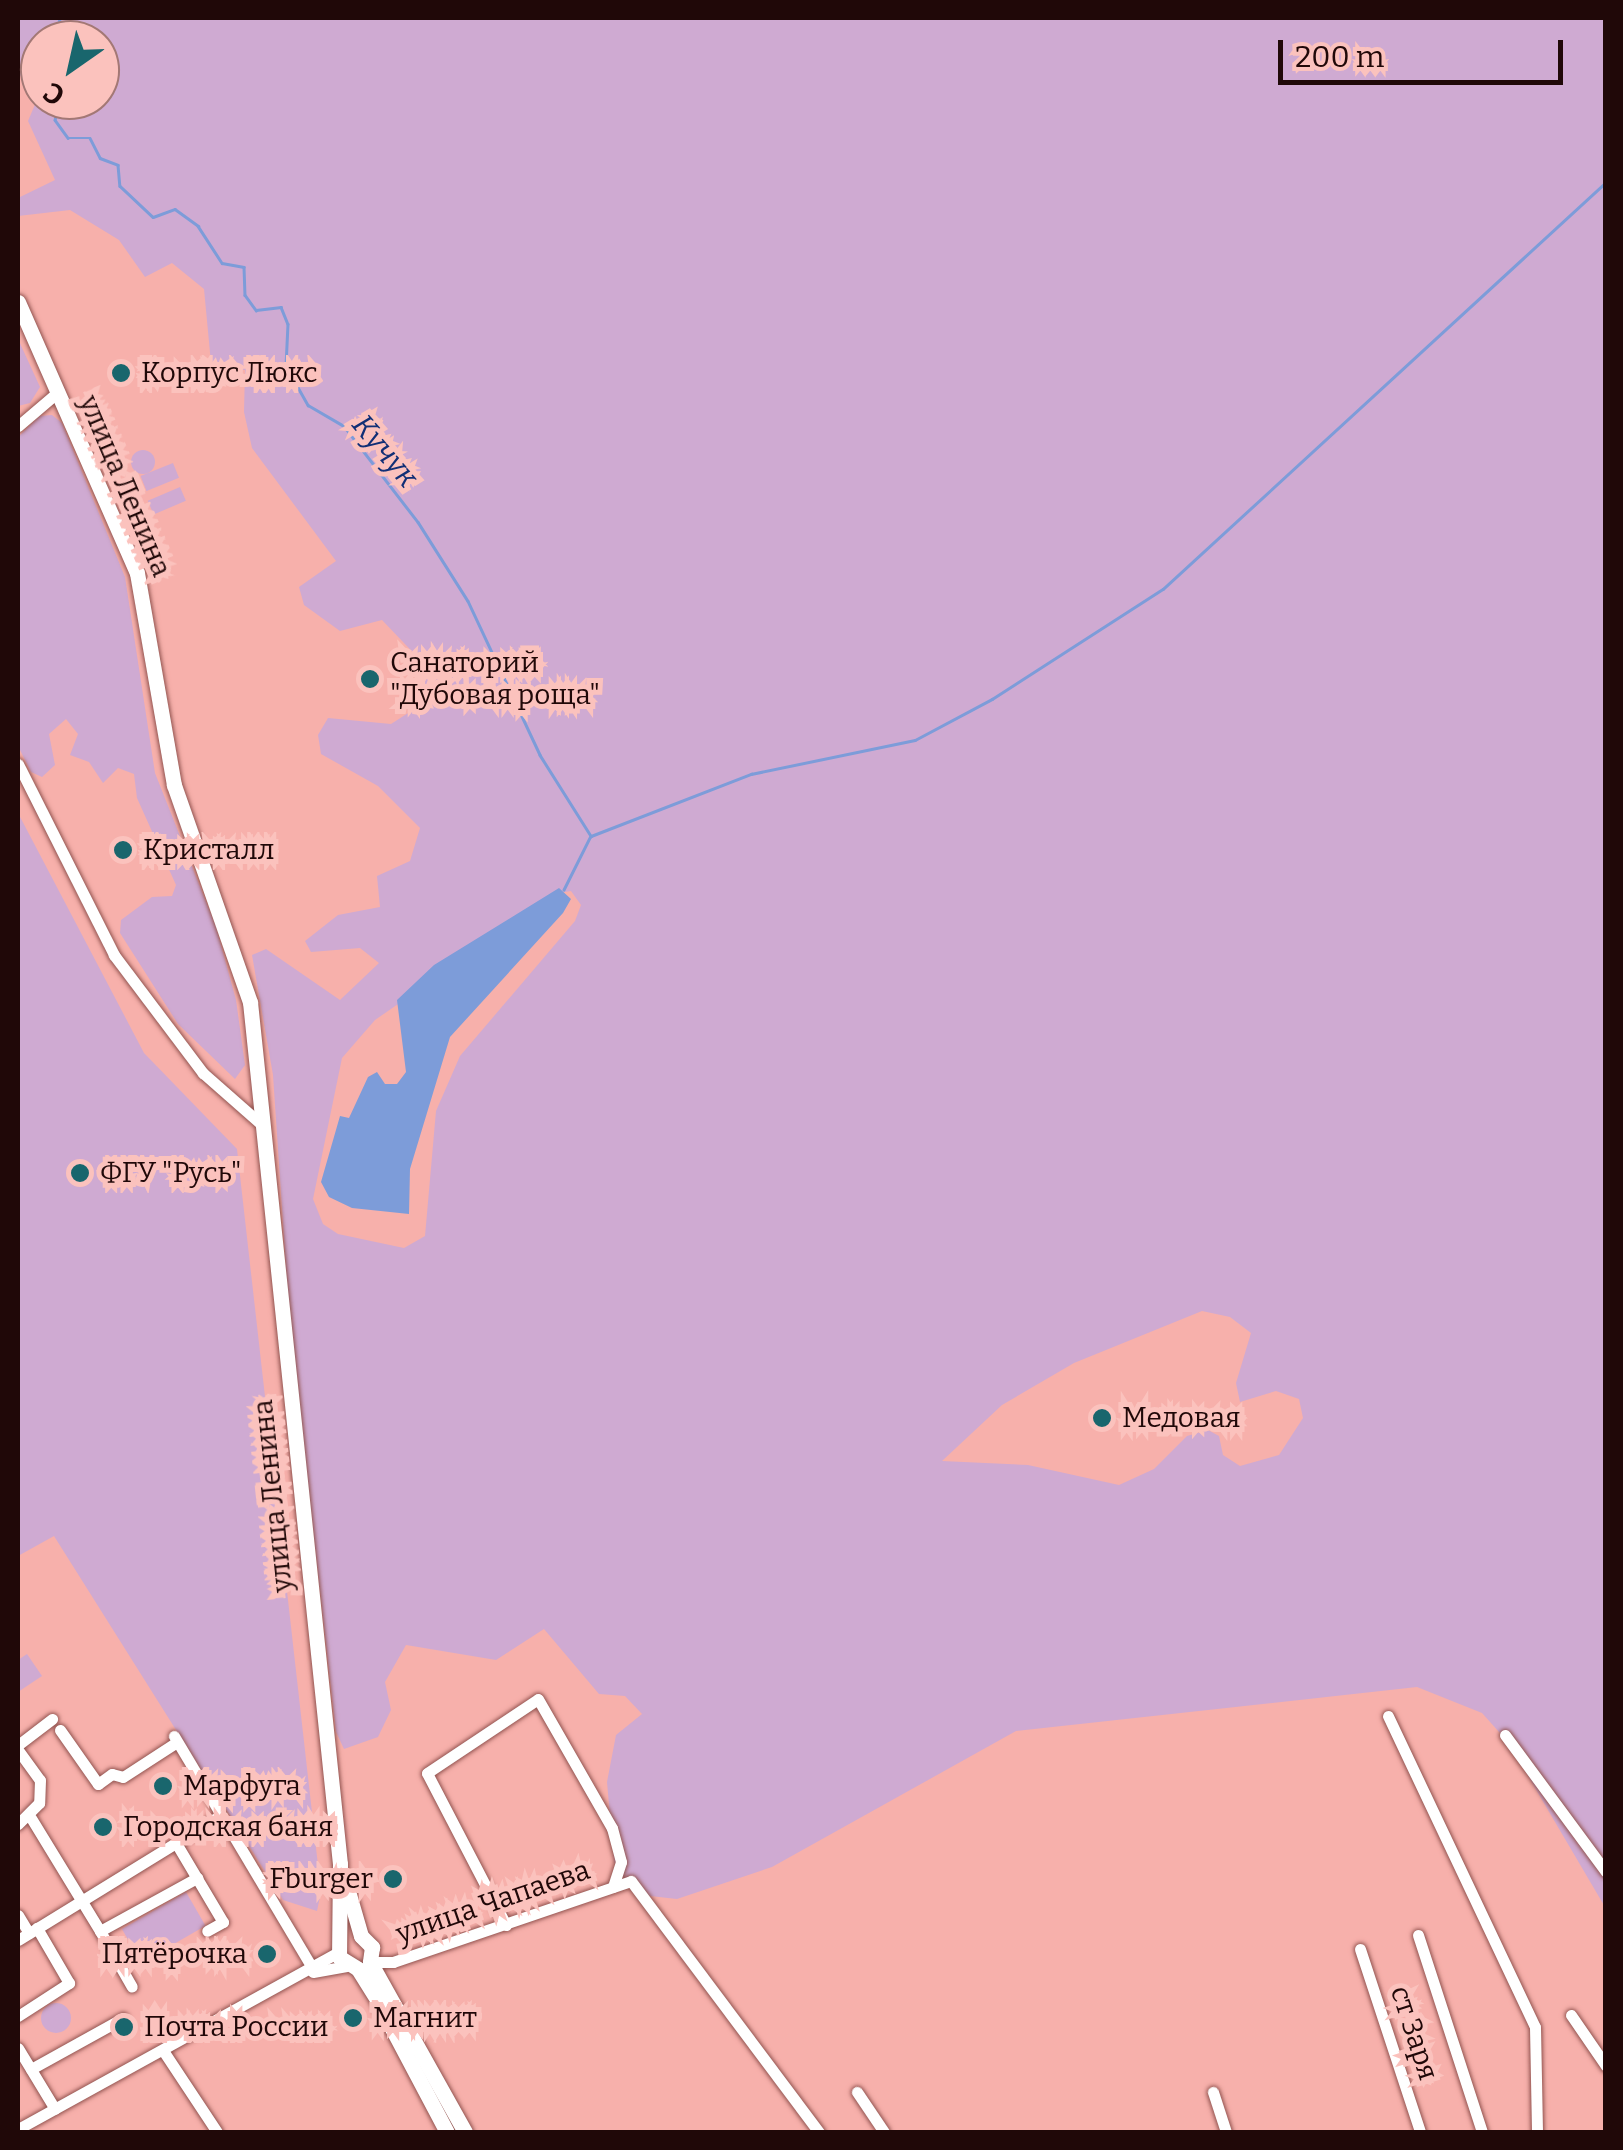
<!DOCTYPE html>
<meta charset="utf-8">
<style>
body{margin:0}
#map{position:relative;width:1623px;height:2150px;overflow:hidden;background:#f7b0ab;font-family:Bitter,serif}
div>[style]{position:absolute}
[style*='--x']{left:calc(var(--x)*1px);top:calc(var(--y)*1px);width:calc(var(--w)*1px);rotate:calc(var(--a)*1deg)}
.green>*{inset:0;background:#cfaad2;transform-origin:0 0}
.round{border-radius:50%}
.water>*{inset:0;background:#7d9cd9}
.stream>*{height:2.5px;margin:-1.25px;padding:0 1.25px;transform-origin:1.25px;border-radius:1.25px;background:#7d9cd9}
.roads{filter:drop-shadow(0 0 2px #925450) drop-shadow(0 0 2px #925450)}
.street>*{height:11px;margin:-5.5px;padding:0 5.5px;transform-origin:5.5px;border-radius:5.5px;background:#fff}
.secondary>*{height:15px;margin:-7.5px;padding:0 7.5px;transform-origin:7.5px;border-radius:7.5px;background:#fff}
.dots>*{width:28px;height:28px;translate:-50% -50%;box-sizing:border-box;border:5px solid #fbc2bd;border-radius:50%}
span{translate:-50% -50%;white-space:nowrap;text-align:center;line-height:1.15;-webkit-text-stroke:10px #fbc2bd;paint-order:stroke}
.poi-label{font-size:28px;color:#200808}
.left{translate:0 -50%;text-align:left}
.right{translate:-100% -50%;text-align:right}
.street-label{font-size:28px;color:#200808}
.water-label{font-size:30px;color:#112f76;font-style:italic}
.frame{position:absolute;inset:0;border:20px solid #200808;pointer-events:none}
.north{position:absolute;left:20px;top:20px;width:100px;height:100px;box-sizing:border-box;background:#fbc2bd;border:2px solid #a37875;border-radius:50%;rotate:214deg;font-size:28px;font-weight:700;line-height:40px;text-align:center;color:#200808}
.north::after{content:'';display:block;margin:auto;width:35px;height:45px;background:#19666d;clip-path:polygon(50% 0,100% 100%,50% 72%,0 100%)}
.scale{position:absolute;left:1278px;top:40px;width:285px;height:45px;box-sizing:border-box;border:5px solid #200808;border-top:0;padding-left:12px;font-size:30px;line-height:35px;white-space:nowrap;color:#200808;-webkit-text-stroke:8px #fbc2bd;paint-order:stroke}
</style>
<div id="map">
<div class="green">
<i style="clip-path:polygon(evenodd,18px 18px,1605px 18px,1605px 1907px,1508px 1742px,1482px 1713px,1417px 1687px,1016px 1731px,772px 1867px,677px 1899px,641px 1895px,621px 1879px,614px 1861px,607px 1782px,616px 1735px,642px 1714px,625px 1696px,599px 1694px,544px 1629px,496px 1660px,406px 1645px,385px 1682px,391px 1710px,378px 1737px,344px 1749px,336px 1732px,290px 1327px,273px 1075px,252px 955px,266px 949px,340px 1000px,379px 963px,360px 948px,311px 952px,305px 941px,338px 915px,380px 907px,377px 876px,410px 861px,420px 828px,378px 786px,321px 754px,318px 735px,328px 718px,391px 724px,416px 708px,425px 665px,382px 620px,340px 631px,304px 605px,299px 587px,336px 561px,252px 448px,244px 412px,245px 370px,211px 363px,204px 289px,172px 263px,145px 277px,119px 240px,70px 210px,18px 216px,18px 198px,55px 180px,28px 121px,39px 95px,18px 73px,18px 18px,40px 40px,100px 40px,100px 100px,40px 100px,40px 40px,18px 18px,571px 891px,581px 905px,575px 921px,460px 1056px,436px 1111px,425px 1236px,404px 1248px,338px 1234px,323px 1224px,313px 1199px,342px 1058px,375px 1020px,559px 893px,571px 891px,18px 18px,1202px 1311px,1230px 1317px,1251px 1333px,1236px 1383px,1240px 1402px,1276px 1391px,1299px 1399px,1303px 1418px,1279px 1455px,1240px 1466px,1223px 1455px,1219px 1436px,1208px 1430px,1187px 1436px,1154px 1469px,1119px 1485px,1028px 1465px,942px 1461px,1002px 1405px,1074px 1363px,1202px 1311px)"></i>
<i style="clip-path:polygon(18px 339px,40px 387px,30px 403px,18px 406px)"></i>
<i style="clip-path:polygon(52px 415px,62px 423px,125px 577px,155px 773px,216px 927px,236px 1000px,245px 1065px,235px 1079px,178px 1024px,120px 933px,121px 920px,152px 897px,172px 896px,176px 885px,137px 798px,134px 774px,118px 768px,103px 783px,89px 762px,70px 755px,78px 734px,66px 719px,49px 734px,55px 765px,42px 777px,31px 772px,18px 746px,18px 437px,40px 416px)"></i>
<i class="round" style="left:131px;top:450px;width:24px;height:24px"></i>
<i style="left:173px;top:463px;width:16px;height:35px;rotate:68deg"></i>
<i style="left:180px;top:487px;width:15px;height:35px;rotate:67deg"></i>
<i style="clip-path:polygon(18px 813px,144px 1053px,237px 1149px,321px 1892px,317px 1911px,283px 1900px,54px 1536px,18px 1556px)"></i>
<i style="clip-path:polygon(27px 1654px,42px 1676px,18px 1692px,18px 1660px)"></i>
<i style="left:186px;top:1892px;width:39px;height:74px;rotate:60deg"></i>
<i class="round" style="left:41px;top:2003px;width:30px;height:30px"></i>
</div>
<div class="water">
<i style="clip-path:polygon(559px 888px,571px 899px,563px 913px,450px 1037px,410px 1169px,409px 1214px,352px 1208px,329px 1197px,321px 1182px,340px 1116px,349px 1118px,368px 1077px,377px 1072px,385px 1084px,397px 1084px,406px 1072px,397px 1000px,434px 965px)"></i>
</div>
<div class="stream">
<i style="--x:52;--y:40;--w:23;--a:-70"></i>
<i style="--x:59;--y:100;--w:20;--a:101"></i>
<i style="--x:55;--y:120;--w:22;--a:54"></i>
<i style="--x:68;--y:138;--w:22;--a:0"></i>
<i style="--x:90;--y:138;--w:22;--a:63"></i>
<i style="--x:100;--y:158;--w:19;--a:21"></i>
<i style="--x:118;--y:165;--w:21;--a:85"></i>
<i style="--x:120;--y:186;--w:45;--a:43.2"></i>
<i style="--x:153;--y:217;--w:23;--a:-20"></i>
<i style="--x:175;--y:209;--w:29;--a:36"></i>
<i style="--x:198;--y:226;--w:44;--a:57"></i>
<i style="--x:222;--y:263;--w:22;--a:10"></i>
<i style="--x:244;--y:267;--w:28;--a:88"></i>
<i style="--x:245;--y:295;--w:19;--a:54"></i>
<i style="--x:256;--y:310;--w:25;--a:-7"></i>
<i style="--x:281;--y:307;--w:18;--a:68"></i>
<i style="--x:288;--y:324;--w:42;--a:92.7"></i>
<i style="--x:286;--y:366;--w:45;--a:60.6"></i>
<i style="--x:308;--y:405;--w:42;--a:30.3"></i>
<i style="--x:344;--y:426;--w:121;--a:52.4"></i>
<i style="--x:418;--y:522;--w:93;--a:57.7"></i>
<i style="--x:468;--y:601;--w:170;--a:64.9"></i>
<i style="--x:540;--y:755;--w:96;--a:57.8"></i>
<i style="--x:591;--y:836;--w:60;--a:116.6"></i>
<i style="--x:591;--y:836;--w:172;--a:-21.2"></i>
<i style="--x:751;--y:774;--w:167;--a:-11.7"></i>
<i style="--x:915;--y:740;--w:87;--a:-28"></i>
<i style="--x:992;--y:699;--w:203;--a:-32.8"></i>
<i style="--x:1163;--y:589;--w:602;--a:-42.57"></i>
</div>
<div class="roads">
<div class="street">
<i style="--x:18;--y:426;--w:52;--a:-40.4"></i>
<i style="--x:18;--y:764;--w:214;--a:63.3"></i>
<i style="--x:114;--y:955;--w:148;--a:53"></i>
<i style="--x:203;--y:1073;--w:76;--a:41.3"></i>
<i style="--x:1388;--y:1716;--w:344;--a:64.7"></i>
<i style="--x:1535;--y:2027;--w:105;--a:88.9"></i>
<i style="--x:60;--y:1730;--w:66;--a:54.9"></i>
<i style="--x:98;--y:1784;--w:17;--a:-36"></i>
<i style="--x:112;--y:1774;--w:11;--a:15"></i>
<i style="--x:123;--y:1777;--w:64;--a:-32.9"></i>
<i style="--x:1505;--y:1735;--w:170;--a:53.6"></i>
<i style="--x:174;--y:1736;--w:271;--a:59.2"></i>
<i style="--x:18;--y:1745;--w:43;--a:-37.4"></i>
<i style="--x:18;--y:1750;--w:37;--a:54"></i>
<i style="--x:40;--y:1780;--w:23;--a:92"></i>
<i style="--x:39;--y:1803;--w:30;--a:135"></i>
<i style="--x:31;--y:1818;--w:132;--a:58.6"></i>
<i style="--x:100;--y:1931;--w:111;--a:-28.7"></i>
<i style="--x:176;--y:1843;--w:92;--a:59.3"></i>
<i style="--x:223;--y:1922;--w:18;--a:151"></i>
<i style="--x:18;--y:1915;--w:21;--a:59"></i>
<i style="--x:506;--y:1925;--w:171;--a:-117.5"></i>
<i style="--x:427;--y:1773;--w:133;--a:-33.7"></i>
<i style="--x:538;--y:1699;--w:149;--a:60.2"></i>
<i style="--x:612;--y:1828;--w:35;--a:75"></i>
<i style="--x:621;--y:1862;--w:26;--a:108"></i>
<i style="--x:100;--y:1931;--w:64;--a:60.3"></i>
<i style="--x:1418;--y:1935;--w:207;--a:72"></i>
<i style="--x:18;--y:1940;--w:238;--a:-31.6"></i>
<i style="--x:1360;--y:1949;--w:193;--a:71.8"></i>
<i style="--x:370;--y:1962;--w:23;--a:0"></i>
<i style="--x:393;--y:1962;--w:251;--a:-18.8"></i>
<i style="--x:631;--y:1881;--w:314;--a:53.2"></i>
<i style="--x:313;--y:1972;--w:34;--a:-10"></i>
<i style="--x:1571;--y:2015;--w:62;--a:55.5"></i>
<i style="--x:18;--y:2016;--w:61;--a:-32.9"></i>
<i style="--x:69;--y:1983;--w:64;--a:-120.2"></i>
<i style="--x:18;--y:2048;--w:71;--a:58.8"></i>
<i style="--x:164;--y:2052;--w:96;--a:56.5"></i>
<i style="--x:31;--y:2069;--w:105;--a:-29"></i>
<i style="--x:857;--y:2092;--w:48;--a:56"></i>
<i style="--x:1213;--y:2092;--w:42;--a:72"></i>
<i style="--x:18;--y:2129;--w:366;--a:-28.9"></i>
</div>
<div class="secondary">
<i style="--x:18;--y:302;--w:296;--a:66.3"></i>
<i style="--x:137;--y:573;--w:215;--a:80.1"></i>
<i style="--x:174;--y:785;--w:230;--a:70.7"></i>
<i style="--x:250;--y:1002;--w:867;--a:84.04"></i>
<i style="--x:340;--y:1864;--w:93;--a:90.6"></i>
<i style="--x:339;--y:1957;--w:22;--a:32"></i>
<i style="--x:358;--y:1969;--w:36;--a:58"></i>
<i style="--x:377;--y:2000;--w:149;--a:62.1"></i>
<i style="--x:344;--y:1877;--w:61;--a:73.9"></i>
<i style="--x:361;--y:1936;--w:16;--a:45"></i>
<i style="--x:372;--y:1947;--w:15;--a:98"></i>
<i style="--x:370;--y:1962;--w:195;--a:60.8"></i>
</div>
</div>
<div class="dots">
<i style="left:121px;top:373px;background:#19666d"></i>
<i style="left:370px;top:679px;background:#19666d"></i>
<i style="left:123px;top:850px;background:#19666d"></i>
<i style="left:80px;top:1173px;background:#19666d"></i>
<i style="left:1102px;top:1418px;background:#19666d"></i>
<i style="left:163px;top:1786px;background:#19666d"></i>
<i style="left:103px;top:1827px;background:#19666d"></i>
<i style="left:393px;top:1879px;background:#19666d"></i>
<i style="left:267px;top:1954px;background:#19666d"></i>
<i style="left:353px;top:2018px;background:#19666d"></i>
<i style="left:124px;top:2027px;background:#19666d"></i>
</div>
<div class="poi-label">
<span class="left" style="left:141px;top:373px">Корпус Люкс</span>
<span class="left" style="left:390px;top:679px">Санаторий<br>"Дубовая роща"</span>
<span class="left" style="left:143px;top:850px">Кристалл</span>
<span class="left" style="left:100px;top:1173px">ФГУ "Русь"</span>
<span class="left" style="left:1122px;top:1418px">Медовая</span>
<span class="left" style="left:183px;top:1786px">Марфуга</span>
<span class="left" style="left:123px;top:1827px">Городская баня</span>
<span class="right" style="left:373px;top:1879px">Fburger</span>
<span class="right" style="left:247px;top:1954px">Пятёрочка</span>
<span class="left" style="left:373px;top:2018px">Магнит</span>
<span class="left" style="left:144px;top:2027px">Почта России</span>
</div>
<div class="street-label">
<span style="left:125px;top:486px;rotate:67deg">улица Ленина</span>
<span style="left:273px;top:1496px;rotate:-96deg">улица Ленина</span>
<span style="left:493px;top:1902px;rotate:-19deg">улица Чапаева</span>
<span style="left:1414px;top:2033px;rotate:72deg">ст Заря</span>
</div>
<div class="water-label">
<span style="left:385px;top:451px;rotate:50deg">Кучук</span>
</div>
<div class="frame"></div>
<div class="north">С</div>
<div class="scale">200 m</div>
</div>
